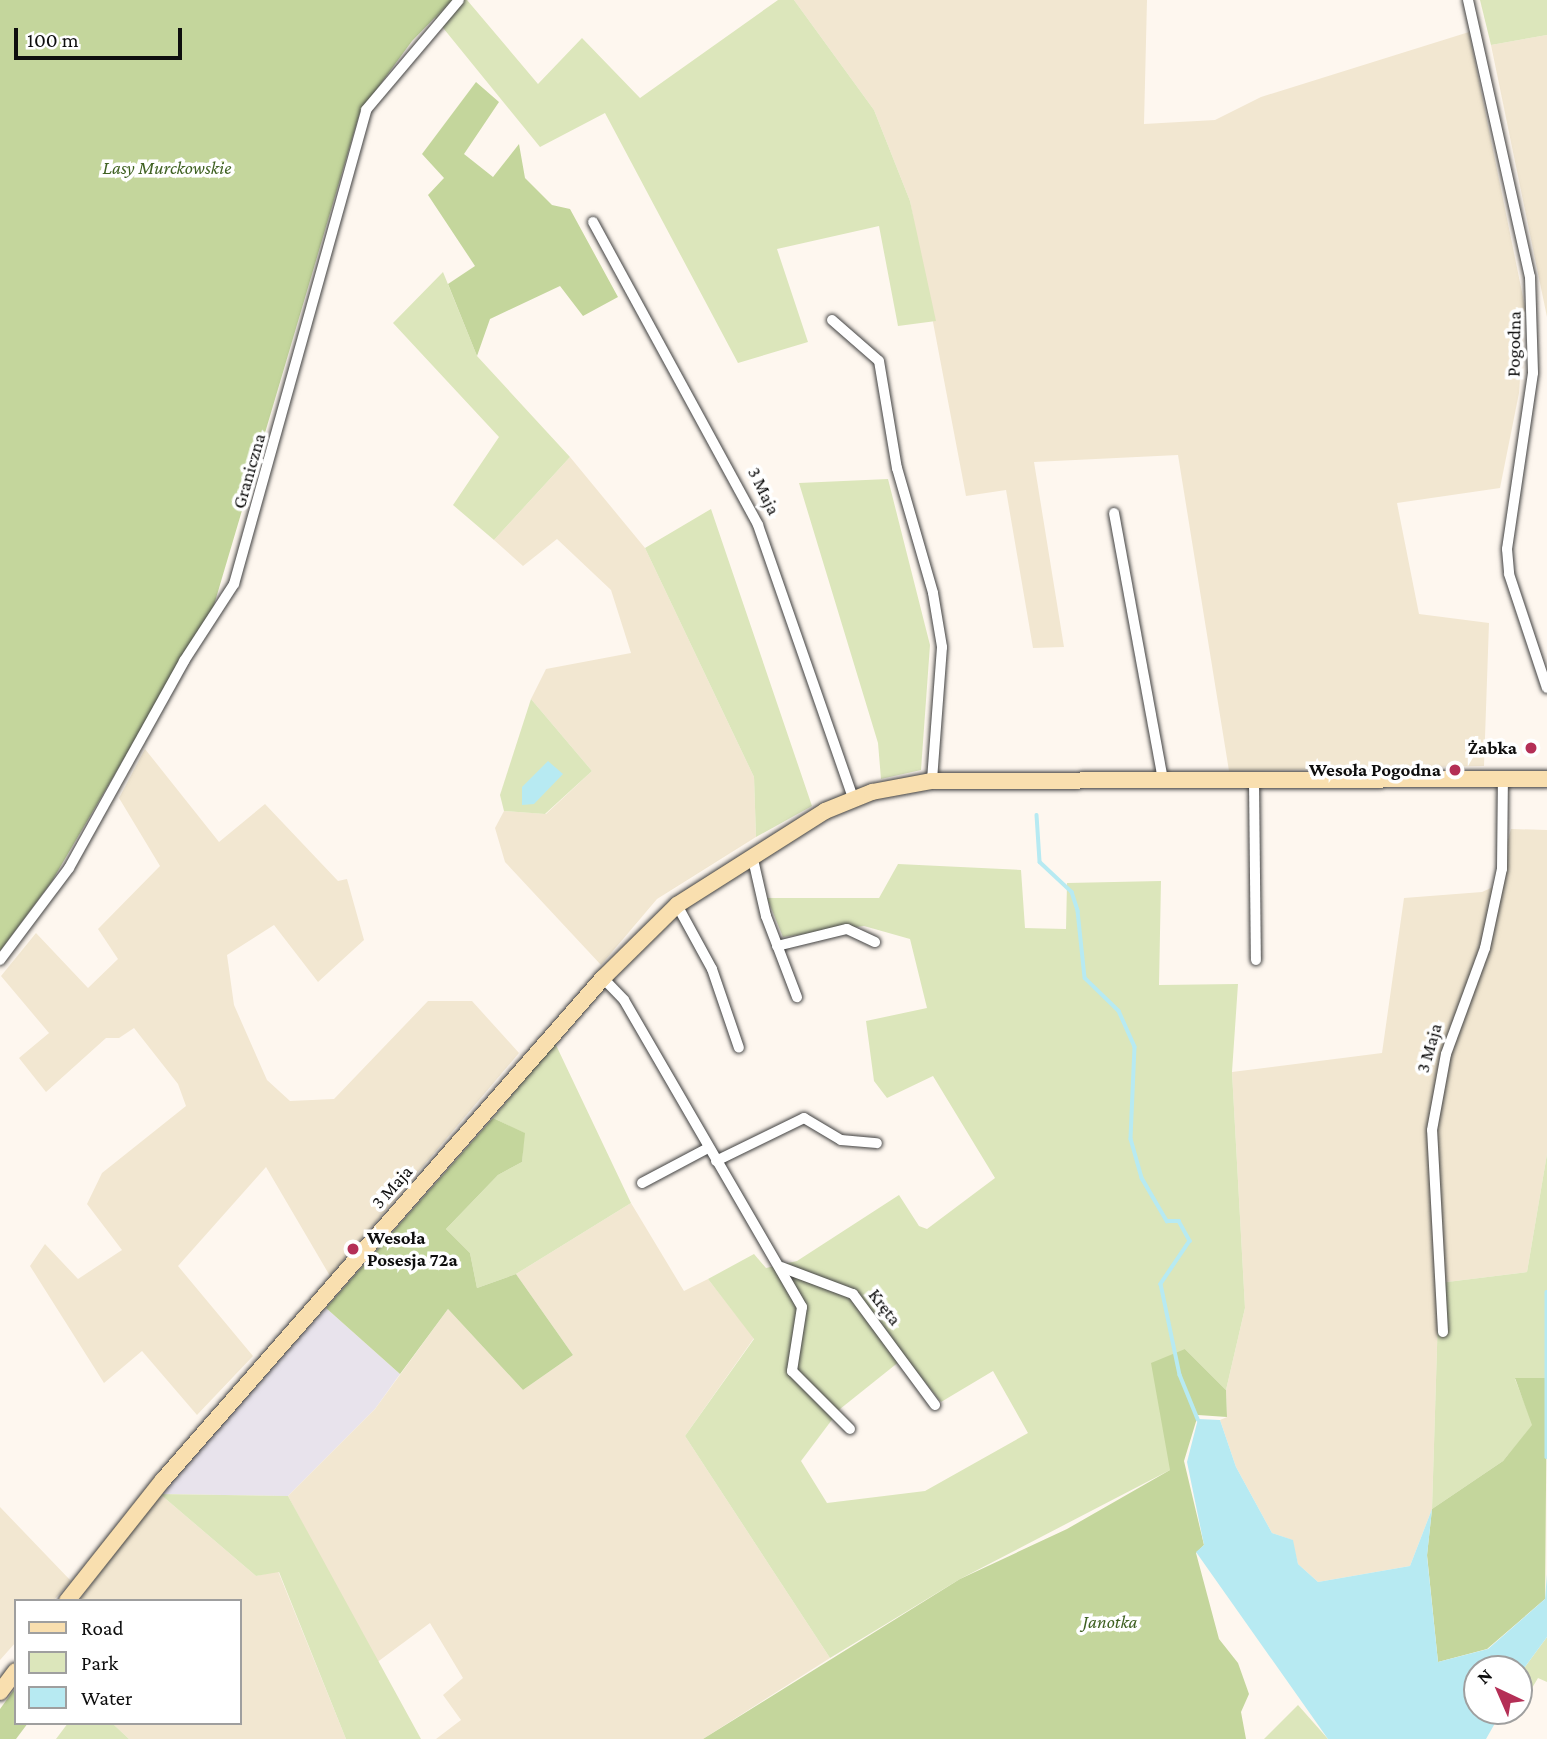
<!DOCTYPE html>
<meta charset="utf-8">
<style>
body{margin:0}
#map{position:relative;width:1547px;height:1739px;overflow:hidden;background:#fef7ef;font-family:"Crimson Pro",serif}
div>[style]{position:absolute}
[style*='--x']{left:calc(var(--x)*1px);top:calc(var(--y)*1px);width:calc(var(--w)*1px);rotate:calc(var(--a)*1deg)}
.industrial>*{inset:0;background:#e8e3ec}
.farmland>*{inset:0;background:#f2e7d1}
.green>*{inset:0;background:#dce6bb}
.forest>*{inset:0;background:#c4d69c}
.water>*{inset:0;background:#b7eaf2}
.stream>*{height:3.5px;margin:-1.75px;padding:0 1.75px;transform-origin:1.75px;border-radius:1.75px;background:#b7eaf2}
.roads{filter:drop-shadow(0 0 2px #414141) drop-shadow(0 0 2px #414141)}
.street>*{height:10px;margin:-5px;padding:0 5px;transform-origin:5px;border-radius:5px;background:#fff}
.secondary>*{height:16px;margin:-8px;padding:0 8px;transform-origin:8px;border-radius:8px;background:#f9dfaf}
.dots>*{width:19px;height:19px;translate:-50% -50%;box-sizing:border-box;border:4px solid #fff;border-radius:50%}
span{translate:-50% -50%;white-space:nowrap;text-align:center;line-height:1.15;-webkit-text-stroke:7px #fff;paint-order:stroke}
.park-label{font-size:19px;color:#3f6122;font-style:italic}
.street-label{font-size:19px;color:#0e0e0e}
.poi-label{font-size:19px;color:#0e0e0e;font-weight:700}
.right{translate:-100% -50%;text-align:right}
.left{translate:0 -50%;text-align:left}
.legend{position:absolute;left:14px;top:1599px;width:228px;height:126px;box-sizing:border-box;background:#fff;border:2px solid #9f9f9f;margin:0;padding:9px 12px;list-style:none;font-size:21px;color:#0e0e0e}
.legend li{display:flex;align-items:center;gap:14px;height:35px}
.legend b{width:35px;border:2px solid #9f9f9f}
.north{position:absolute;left:1463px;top:1655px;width:70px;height:70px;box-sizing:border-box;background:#fff;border:2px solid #9f9f9f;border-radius:50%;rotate:316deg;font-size:19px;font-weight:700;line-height:28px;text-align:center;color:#0e0e0e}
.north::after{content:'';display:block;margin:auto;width:24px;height:32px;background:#b42f56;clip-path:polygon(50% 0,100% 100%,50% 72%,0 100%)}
.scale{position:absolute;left:14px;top:28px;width:168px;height:32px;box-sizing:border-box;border:4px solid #0e0e0e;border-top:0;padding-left:9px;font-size:21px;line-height:24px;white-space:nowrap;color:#0e0e0e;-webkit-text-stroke:5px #fff;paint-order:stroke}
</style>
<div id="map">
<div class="industrial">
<i style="clip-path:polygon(326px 1308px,400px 1374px,375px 1409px,288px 1496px,160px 1494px)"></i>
</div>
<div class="farmland">
<i style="clip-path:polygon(794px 0,1147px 0,1144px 124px,1215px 120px,1261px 97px,1469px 32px,1525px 307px,1519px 393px,1500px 488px,1397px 503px,1419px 614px,1489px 623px,1484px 766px,1229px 771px,1178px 455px,1034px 462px,1064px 647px,1033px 648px,1006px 490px,966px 496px,910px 201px,874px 110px)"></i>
<i style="clip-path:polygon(1547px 35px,1547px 317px,1491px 45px)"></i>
<i style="clip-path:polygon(570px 457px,645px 548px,754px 777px,756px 837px,657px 899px,601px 965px,505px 862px,495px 828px,504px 811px,546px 814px,592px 771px,531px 699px,546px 669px,631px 653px,611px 590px,557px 539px,523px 566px,494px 540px)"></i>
<i style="clip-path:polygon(145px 749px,219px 842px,265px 804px,338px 881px,347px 879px,364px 940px,318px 982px,274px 925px,227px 955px,234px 1005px,267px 1080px,290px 1101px,334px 1099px,428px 1001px,472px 1001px,519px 1053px,330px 1276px,266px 1167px,178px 1266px,253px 1356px,197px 1415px,142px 1351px,104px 1383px,30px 1266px,45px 1244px,78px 1279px,122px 1250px,87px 1204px,102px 1173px,186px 1106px,178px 1084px,134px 1028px,119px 1038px,106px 1038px,46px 1092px,19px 1058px,49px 1033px,1px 976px,36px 933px,88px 988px,118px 959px,98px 929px,160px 866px,119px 798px)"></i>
<i style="clip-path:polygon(1511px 829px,1547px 830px,1547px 1154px,1527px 1272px,1439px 1283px,1432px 1509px,1410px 1566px,1318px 1582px,1298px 1564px,1292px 1540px,1272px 1533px,1236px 1467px,1220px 1420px,1227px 1417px,1226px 1390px,1245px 1308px,1232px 1072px,1382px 1053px,1404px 898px,1482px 892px,1495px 886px)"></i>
<i style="clip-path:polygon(631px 1203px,684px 1291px,708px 1279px,754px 1338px,685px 1436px,830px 1658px,703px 1739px,436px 1739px,461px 1720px,443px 1695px,463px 1678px,430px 1623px,376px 1663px,288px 1496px,375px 1409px,448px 1309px,523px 1390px,573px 1355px,516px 1274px)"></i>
<i style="clip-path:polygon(160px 1494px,256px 1576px,278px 1571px,346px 1739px,129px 1739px,112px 1723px,240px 1723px,240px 1601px,79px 1601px)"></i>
<i style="clip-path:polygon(0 1507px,71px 1581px,53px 1601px,16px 1601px,16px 1642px,0 1660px)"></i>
</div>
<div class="green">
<i style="clip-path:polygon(452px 0,467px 0,538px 84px,582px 38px,640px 98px,778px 0,794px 0,874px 110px,910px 201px,936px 321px,898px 326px,879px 226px,777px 249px,808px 342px,738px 363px,605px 113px,540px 147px,435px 18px)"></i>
<i style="clip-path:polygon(1480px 0,1547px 0,1547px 35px,1491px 45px)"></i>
<i style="clip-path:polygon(443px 272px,477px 356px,570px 457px,494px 540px,453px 505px,499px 437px,393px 323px)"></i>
<i style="clip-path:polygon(888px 479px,930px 645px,921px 770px,881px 779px,878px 743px,799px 483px)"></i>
<i style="clip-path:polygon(711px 509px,812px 806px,756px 837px,754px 777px,645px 548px)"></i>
<i style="clip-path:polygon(531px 699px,592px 771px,545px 814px,504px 811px,500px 795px)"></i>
<i style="clip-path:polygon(evenodd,898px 864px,1021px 870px,1025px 928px,1066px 929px,1067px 883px,1161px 881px,1159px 985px,1238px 984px,1232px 1072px,1245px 1308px,1226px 1390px,1185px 1349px,1170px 1470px,960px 1579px,830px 1658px,685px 1436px,754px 1339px,708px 1279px,754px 1254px,766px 1268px,797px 1261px,899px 1195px,919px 1226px,927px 1229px,995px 1178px,933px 1076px,887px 1098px,874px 1081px,866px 1021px,927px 1008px,910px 939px,864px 926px,783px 937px,767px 898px,879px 898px,898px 864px,905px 1357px,941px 1402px,993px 1371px,1028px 1433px,925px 1491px,827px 1503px,801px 1461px,840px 1409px,905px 1357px)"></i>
<i style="clip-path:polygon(555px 1043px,631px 1203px,516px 1274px,477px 1288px,470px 1253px,446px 1229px,498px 1175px,522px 1162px,524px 1133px,493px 1118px)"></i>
<i style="clip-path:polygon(1547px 1154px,1547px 1378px,1515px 1379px,1533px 1425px,1503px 1461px,1432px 1509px,1439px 1283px,1527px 1272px)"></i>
<i style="clip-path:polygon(160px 1494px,288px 1496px,421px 1739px,346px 1739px,279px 1572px,256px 1576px)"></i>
<i style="clip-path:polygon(1547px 1637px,1547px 1682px,1538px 1678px,1519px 1710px,1519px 1675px)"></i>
<i style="clip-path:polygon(1298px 1705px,1328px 1739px,1264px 1739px)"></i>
<i style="clip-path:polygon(68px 1723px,112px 1723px,129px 1739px,56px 1739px)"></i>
</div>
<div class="forest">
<i style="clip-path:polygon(0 0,452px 0,412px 41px,360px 112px,214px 605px,52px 881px,0 951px)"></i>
<i style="clip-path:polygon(476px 82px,499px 102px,464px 154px,493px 177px,519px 144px,525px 178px,552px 205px,570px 209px,618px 297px,583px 316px,560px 286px,490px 319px,477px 356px,448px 284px,475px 266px,428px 195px,444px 178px,422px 154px)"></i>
<i style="clip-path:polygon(493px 1118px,525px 1133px,522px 1162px,498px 1175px,446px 1229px,470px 1253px,477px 1288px,516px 1274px,573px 1355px,523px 1390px,448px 1309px,400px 1374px,326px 1308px)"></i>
<i style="clip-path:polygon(1185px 1349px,1226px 1390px,1227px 1417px,1198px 1415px,1184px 1461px,1204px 1545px,1196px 1553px,1219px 1639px,1238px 1663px,1249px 1694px,1241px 1712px,1246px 1739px,703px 1739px,960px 1579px,1067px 1529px,1170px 1470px,1151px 1363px)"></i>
<i style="clip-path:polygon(1515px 1378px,1547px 1378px,1545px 1599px,1487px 1649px,1438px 1662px,1427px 1555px,1432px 1509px,1503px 1461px,1532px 1425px)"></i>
<i style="clip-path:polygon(16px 1687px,16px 1723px,28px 1723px,16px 1739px,0 1739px,0 1709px)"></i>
</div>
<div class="water">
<i style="clip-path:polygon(548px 761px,563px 774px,534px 804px,522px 805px,522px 787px)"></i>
<i style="clip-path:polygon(1198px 1419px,1220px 1420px,1236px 1467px,1272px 1533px,1293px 1540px,1298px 1564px,1318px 1582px,1410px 1566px,1432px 1509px,1427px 1556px,1438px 1662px,1488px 1649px,1545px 1599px,1547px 1574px,1547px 1637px,1519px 1675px,1519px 1669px,1477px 1669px,1477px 1711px,1502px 1711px,1486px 1739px,1328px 1739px,1196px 1552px,1204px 1545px,1187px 1462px)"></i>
</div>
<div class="stream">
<i style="--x:1037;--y:815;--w:47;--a:86.3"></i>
<i style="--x:1040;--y:862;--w:44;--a:43.2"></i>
<i style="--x:1072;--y:892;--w:20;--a:72"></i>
<i style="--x:1078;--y:911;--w:67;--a:84"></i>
<i style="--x:1085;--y:978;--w:47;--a:44.1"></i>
<i style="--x:1119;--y:1011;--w:39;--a:66"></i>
<i style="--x:1135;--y:1047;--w:92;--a:92.5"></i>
<i style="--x:1131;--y:1139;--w:41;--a:74.2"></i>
<i style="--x:1142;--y:1178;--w:50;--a:59.8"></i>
<i style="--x:1167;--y:1221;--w:12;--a:0"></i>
<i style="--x:1179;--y:1221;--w:23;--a:61"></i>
<i style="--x:1190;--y:1241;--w:52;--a:124"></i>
<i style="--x:1161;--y:1284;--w:93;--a:78.2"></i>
<i style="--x:1180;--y:1375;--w:48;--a:67.8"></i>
<i style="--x:1547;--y:1292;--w:165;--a:90"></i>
</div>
<div class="roads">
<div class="street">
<i style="--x:1468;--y:0;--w:284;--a:77.4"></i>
<i style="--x:1530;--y:277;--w:96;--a:88.2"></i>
<i style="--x:1533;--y:373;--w:178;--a:98.4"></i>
<i style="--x:1507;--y:549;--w:25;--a:85"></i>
<i style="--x:1509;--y:574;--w:120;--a:71.6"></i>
<i style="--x:593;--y:222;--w:345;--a:61.4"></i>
<i style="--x:758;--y:525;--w:289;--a:70.8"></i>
<i style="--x:832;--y:320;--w:62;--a:41.1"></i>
<i style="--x:879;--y:361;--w:109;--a:80.5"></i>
<i style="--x:897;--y:468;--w:130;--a:73.9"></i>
<i style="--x:933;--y:593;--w:55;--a:80.5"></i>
<i style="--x:942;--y:647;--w:134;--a:94.3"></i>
<i style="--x:1114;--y:513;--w:271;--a:79.6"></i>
<i style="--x:1254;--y:780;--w:180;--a:89.4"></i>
<i style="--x:752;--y:855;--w:63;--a:77.1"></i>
<i style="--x:766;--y:916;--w:87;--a:69.1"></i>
<i style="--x:677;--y:905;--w:73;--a:61.3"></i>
<i style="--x:712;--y:969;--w:83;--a:71.1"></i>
<i style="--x:777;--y:946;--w:72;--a:-13.7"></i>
<i style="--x:847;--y:929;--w:31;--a:25"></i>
<i style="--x:0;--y:960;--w:115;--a:-53.1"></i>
<i style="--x:69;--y:868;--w:237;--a:-60.9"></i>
<i style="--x:184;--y:661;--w:92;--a:-57"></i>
<i style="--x:234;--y:584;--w:492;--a:-74.4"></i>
<i style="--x:366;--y:110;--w:144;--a:-49.8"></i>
<i style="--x:603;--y:978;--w:30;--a:46"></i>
<i style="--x:624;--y:1000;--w:355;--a:59.9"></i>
<i style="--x:802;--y:1307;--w:65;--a:98.9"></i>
<i style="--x:792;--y:1371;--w:82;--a:45"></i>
<i style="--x:716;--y:1161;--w:98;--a:-26"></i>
<i style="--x:804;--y:1118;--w:43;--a:30.7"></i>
<i style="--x:841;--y:1140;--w:36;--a:5"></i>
<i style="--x:642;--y:1183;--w:75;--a:-27.9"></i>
<i style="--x:781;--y:1267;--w:77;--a:20.6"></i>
<i style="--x:853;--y:1294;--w:138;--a:53.5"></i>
<i style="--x:1443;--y:1332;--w:202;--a:-93.1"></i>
<i style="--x:1432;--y:1130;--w:77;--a:-79.6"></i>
<i style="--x:1446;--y:1054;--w:113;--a:-69.8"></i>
<i style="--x:1485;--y:948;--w:81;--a:-77.9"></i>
<i style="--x:1502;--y:869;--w:89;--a:-89.4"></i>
</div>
<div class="secondary">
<i style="--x:67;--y:1601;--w:154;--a:-51.6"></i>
<i style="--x:163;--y:1480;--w:668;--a:-48.77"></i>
<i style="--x:603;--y:978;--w:104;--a:-44.6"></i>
<i style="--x:677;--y:905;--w:175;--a:-32.4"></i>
<i style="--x:825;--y:811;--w:51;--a:-22"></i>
<i style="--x:872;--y:792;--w:61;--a:-10.4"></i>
<i style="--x:932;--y:781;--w:615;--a:-0.19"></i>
<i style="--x:0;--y:1692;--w:26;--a:-53"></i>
</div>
</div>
<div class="dots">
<i style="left:1531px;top:748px;background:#b42f56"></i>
<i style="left:1455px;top:770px;background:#b42f56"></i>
<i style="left:353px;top:1249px;background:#b42f56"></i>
</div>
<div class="park-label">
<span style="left:167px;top:168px">Lasy Murckowskie</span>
<span style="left:1110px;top:1622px">Janotka</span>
</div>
<div class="street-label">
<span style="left:1514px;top:344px;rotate:-89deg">Pogodna</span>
<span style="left:249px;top:471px;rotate:-74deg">Graniczna</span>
<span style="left:764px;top:491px;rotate:64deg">3 Maja</span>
<span style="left:1429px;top:1048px;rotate:-74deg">3 Maja</span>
<span style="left:392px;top:1187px;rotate:-48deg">3 Maja</span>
<span style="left:885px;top:1307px;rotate:52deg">Kręta</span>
</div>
<div class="poi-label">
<span class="right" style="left:1517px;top:748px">Żabka</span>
<span class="right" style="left:1441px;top:770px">Wesoła Pogodna</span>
<span class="left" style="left:367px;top:1249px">Wesoła<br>Posesja 72a</span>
</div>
<ul class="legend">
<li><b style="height:9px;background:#f9dfaf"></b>Road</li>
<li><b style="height:19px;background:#dce6bb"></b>Park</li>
<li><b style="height:19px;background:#b7eaf2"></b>Water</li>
</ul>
<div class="north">N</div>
<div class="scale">100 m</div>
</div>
